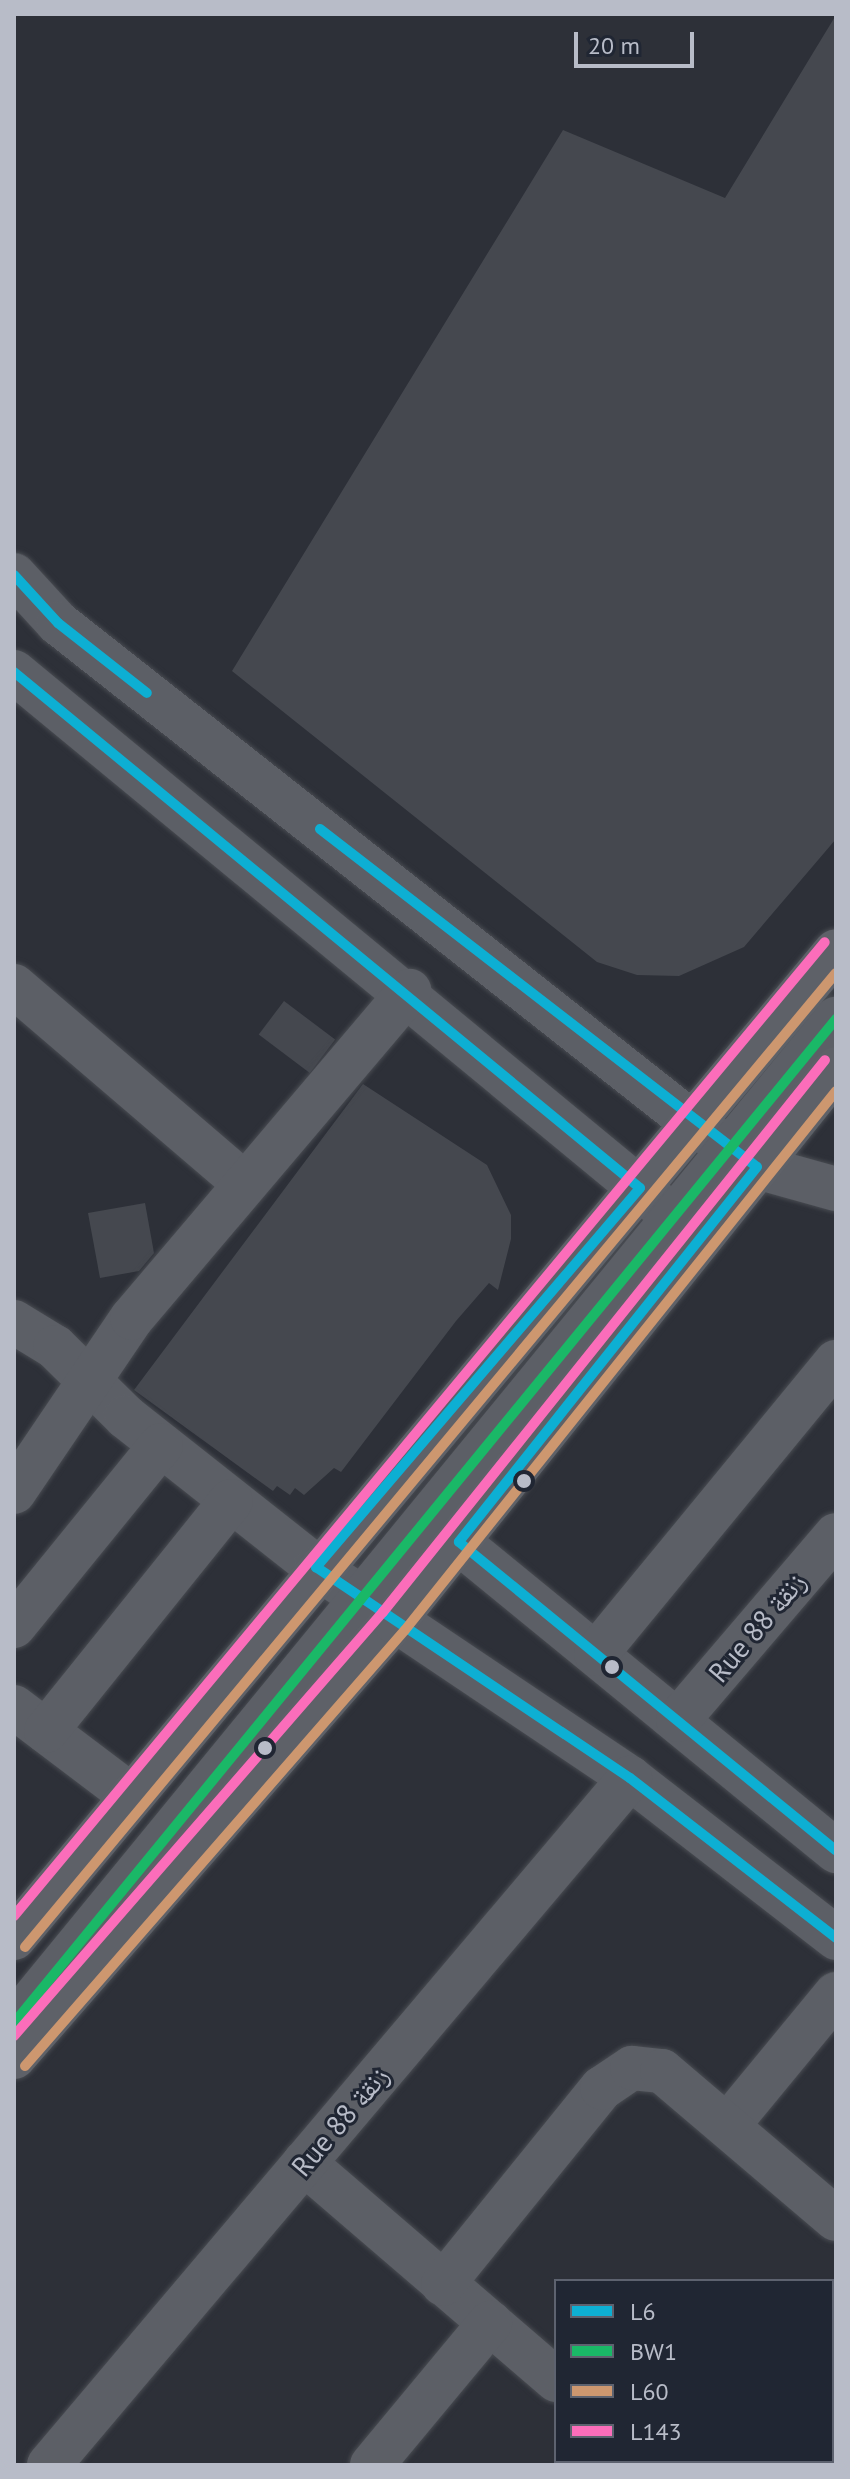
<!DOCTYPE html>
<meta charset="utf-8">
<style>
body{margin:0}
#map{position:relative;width:850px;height:2479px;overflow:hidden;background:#2d3038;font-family:"PT Sans","Noto Naskh Arabic",sans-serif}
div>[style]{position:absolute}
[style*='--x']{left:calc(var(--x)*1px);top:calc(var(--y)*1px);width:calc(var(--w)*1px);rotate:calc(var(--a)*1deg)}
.building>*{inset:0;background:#45484f;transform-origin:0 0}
.roads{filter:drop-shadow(0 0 2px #484b51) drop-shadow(0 0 2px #484b51)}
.minor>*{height:44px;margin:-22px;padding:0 22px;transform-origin:22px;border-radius:22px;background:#5c5f66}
.major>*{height:44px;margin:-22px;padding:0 22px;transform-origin:22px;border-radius:22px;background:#5e6168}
.bus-1>*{height:10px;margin:-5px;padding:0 5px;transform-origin:5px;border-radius:5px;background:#0dafd3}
.bus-2>*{height:10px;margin:-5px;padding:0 5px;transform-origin:5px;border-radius:5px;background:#1ab867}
.bus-3>*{height:10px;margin:-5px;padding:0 5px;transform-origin:5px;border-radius:5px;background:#cd976f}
.bus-4>*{height:10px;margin:-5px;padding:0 5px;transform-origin:5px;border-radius:5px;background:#fb6dba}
.dots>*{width:22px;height:22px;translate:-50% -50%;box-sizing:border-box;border:4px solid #202633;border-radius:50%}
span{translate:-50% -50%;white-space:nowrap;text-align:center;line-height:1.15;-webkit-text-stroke:6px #202633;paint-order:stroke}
.street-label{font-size:28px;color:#b8bcc8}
.frame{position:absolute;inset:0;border:16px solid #b8bcc8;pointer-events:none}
.legend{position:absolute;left:554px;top:2279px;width:280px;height:184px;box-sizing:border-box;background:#202633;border:2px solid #5d626f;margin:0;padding:10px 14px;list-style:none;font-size:24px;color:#b8bcc8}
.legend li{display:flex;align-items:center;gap:16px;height:40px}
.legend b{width:40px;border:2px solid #5d626f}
.scale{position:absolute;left:574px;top:32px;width:120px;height:36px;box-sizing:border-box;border:4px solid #b8bcc8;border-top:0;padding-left:10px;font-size:24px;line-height:28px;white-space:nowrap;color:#b8bcc8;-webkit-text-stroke:6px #202633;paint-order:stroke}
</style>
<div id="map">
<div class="building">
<i style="clip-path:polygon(836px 15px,836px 839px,744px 947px,679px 976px,637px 975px,597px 962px,232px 671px,563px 130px,725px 198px)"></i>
<i style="left:284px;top:1001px;width:64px;height:42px;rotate:37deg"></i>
<i style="clip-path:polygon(363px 1084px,487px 1165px,511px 1215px,511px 1239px,498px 1290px,489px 1283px,456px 1321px,341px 1472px,334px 1468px,304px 1495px,295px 1488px,290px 1495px,277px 1486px,273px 1491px,134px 1390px)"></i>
<i style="clip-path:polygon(145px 1203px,154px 1253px,139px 1271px,100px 1278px,88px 1213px)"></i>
</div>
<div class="roads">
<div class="minor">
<i style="--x:14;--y:575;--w:65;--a:47.5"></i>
<i style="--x:58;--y:623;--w:810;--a:38.23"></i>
<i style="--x:694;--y:1124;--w:76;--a:34.3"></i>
<i style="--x:757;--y:1167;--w:82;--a:15.6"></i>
<i style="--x:14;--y:672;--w:847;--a:39.54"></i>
<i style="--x:14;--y:986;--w:304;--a:40.6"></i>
<i style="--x:14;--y:1322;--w:48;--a:31.4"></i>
<i style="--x:55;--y:1347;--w:100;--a:44.6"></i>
<i style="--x:126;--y:1417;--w:242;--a:38.3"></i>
<i style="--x:316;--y:1567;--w:378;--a:33.9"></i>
<i style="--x:630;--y:1778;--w:261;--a:37.8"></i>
<i style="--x:14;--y:1492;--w:210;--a:-55.9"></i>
<i style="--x:132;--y:1318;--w:429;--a:-49.7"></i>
<i style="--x:429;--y:1518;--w:526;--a:39.29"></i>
<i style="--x:14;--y:1626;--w:233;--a:-50.9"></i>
<i style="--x:596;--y:1654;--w:378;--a:-50.6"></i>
<i style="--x:14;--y:1707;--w:144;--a:37.1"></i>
<i style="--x:678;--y:1720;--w:243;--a:-49.5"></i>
<i style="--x:46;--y:1731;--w:295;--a:-51.2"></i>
<i style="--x:14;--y:2023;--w:1298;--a:-50.69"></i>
<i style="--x:728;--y:2125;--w:170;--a:-50.5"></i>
<i style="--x:304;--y:2163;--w:333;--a:40.7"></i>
<i style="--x:443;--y:2284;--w:252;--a:-51"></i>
<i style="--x:602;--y:2088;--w:36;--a:-34"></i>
<i style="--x:632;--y:2068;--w:30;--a:6"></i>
<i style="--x:662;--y:2071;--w:228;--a:40.4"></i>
<i style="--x:832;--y:2377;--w:6;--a:-51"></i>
<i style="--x:653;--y:2461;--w:6;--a:39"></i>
<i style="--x:49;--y:2465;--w:900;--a:-49.78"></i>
<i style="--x:372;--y:2465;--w:185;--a:-50.3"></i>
<i style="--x:758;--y:2465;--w:5;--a:-53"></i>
</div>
<div class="major">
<i style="--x:14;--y:1938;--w:1284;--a:-50.21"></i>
<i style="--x:14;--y:2057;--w:578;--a:-48.93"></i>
<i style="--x:394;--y:1621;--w:707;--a:-51.31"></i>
</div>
</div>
<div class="bus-1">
<i style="--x:14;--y:575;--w:65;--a:47.5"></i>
<i style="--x:58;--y:623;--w:113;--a:38.2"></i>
<i style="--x:14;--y:672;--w:811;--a:39.5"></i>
<i style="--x:640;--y:1188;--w:499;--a:130.5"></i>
<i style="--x:316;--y:1567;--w:378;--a:33.9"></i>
<i style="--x:630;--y:1778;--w:261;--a:37.8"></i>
<i style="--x:320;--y:829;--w:552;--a:37.72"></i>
<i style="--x:757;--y:1167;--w:479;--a:128.5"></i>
<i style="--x:459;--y:1542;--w:487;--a:39.3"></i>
</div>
<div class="bus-2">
<i style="--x:14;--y:2023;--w:1298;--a:-50.69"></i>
</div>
<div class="bus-3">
<i style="--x:25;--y:1947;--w:1267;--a:-50.22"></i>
<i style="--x:25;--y:2066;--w:578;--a:-48.93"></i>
<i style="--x:405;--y:1630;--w:690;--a:-51.35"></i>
</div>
<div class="bus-4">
<i style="--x:14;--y:1916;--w:1267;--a:-50.22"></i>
<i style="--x:14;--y:2036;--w:562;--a:-48.97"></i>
<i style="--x:383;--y:1612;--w:707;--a:-51.31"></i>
</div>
<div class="dots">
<i style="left:524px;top:1481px;background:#b8bcc8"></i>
<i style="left:612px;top:1667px;background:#b8bcc8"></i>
<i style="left:265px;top:1748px;background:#b8bcc8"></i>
</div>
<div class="street-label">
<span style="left:757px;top:1627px;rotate:-50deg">Rue 88 زنقة</span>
<span style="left:340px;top:2121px;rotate:-50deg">Rue 88 زنقة</span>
</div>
<div class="frame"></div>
<ul class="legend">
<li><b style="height:10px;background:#0dafd3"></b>L6</li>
<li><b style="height:10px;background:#1ab867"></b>BW1</li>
<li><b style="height:10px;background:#cd976f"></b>L60</li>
<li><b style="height:10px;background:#fb6dba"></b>L143</li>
</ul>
<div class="scale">20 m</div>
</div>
